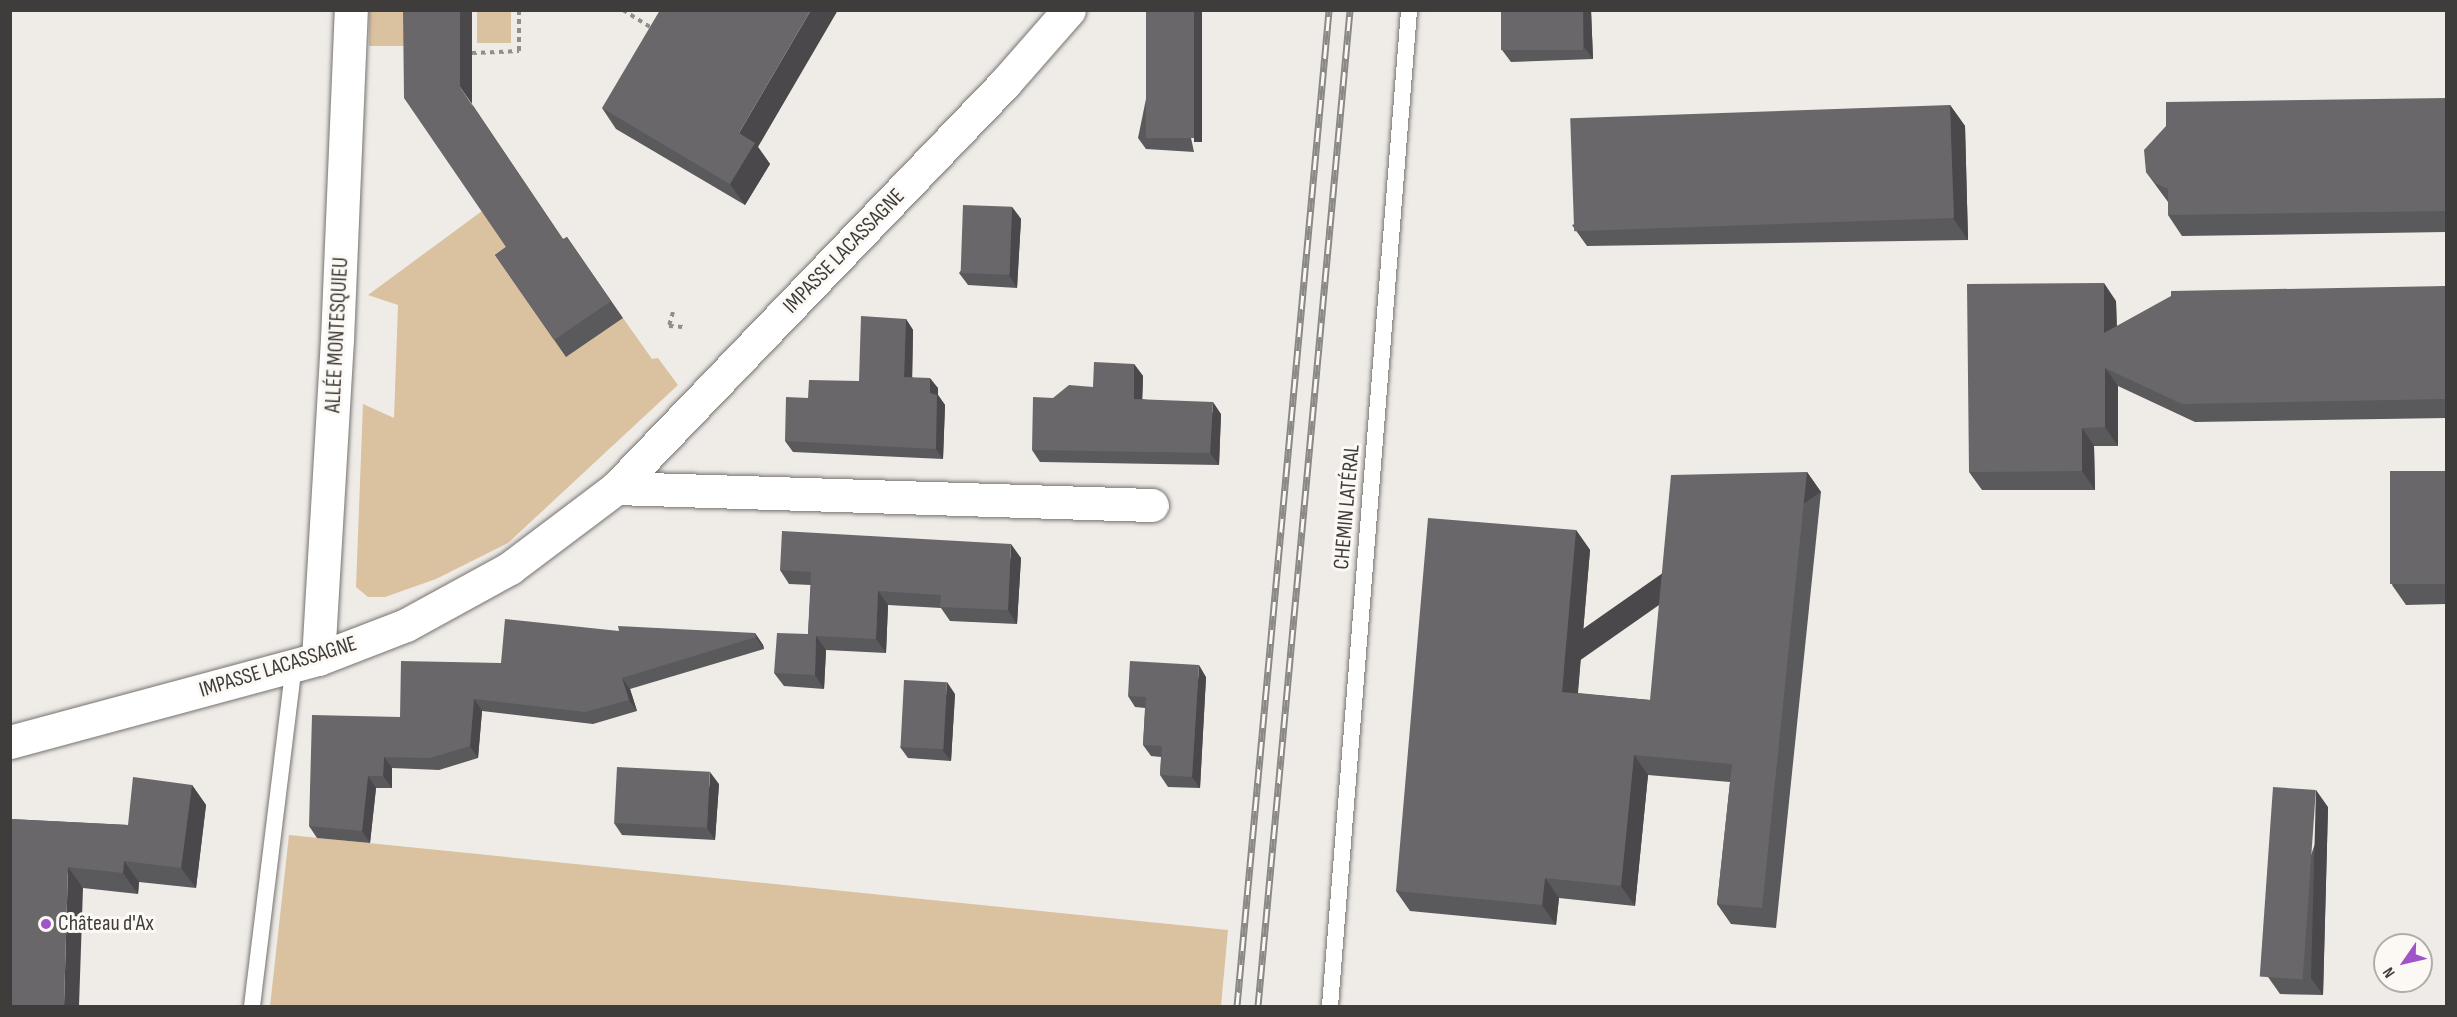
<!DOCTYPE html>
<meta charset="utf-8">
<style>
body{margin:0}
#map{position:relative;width:2457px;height:1017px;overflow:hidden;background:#efece8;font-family:"Sofia Sans Condensed",sans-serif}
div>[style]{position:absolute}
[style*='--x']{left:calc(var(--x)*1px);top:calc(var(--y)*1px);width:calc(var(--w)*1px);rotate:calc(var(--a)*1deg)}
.green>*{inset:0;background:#dac1a0;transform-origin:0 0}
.path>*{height:4px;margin-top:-2px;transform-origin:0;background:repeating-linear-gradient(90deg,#908e8b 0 4.5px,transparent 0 9px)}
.roads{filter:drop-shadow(0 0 2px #76736f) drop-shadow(0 0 2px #76736f)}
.lane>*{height:16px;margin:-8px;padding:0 8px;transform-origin:8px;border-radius:8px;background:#fff}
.street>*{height:33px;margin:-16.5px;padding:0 16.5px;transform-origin:16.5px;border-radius:16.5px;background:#fff}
.rail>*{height:7px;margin-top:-3.5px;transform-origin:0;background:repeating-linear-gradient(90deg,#fcf9f5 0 14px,#8b8986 0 28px);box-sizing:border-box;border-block:2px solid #8b8986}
.wall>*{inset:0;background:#5a595b}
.shaded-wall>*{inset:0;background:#4a484a;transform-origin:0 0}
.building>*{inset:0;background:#69676a;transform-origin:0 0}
.dots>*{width:16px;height:16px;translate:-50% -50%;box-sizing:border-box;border:3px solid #fcf9f5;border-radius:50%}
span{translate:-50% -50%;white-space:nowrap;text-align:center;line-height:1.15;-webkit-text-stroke:6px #fcf9f5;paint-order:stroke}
.street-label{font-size:22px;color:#3e3d3b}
.poi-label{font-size:22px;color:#3e3d3b}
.left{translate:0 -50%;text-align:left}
.frame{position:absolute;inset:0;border:12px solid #3e3d3b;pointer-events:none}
.north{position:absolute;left:2373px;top:933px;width:60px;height:60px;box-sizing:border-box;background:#fcf9f5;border:2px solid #b0aeab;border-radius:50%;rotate:236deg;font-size:16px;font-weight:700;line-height:24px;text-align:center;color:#3e3d3b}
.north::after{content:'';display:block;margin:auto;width:21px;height:27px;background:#9f54c7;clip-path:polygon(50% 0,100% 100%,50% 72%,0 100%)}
</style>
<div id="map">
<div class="green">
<i style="left:369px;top:11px;width:46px;height:35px"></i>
<i style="left:477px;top:11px;width:34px;height:32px"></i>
<i style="clip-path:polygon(482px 211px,623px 318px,652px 359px,658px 358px,678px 385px,508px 543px,436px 579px,385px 597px,368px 597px,356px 587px,363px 404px,394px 418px,398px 305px,368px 295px)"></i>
<i style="clip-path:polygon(289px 835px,1228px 930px,1221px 1006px,270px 1006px)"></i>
</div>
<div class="path">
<i style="--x:623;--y:10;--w:36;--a:32"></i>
<i style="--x:472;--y:53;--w:47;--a:-2.4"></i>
<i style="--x:519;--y:51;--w:41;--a:-90"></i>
<i style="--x:673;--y:312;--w:15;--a:106"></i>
<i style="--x:669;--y:326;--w:14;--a:4"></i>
</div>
<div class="roads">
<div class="lane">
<i style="--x:252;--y:1006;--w:343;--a:-83"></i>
<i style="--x:1330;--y:1006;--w:999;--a:-85.46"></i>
</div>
<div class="street">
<i style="--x:616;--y:488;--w:562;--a:-46.15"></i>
<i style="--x:1005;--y:83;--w:97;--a:-48.8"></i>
<i style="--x:318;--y:659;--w:320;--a:-86.6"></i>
<i style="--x:337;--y:340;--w:330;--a:-87.6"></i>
<i style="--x:10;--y:742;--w:319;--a:-15.1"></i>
<i style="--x:318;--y:659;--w:94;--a:-21.1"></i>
<i style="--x:406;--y:625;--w:119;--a:-28.7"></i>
<i style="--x:510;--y:568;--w:133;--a:-37"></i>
<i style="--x:616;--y:488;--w:536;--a:1.82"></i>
</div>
</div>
<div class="rail">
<i style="--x:1237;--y:1006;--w:1000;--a:-84.72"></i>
<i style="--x:1258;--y:1006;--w:1000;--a:-84.72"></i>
</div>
<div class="wall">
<i style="clip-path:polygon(1591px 10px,1593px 59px,1511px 62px,1502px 50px)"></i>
<i style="clip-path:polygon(1164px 11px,1194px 152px,1146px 149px,1138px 138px)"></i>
<i style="clip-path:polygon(2446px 98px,2446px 232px,2182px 236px,2168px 215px,2168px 202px,2146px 172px)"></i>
<i style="clip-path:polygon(472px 104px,563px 239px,567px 237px,623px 318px,566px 357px,495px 255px,506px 247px)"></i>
<i style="clip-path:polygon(1950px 105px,1965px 126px,1968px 240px,1587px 246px,1572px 225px)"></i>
<i style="clip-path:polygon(602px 108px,758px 147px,770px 164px,745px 205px,616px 129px)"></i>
<i style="clip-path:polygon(1012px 207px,1021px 219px,1017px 288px,968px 285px,959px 273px)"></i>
<i style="clip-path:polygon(2446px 286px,2446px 418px,2195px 422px,2118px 386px,2118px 446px,2094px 446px,2095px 490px,1982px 490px,1969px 472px,2116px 301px,2117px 326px)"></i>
<i style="clip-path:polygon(906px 319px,913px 330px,912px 377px,938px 388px,938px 395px,945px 405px,943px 459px,793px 452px,785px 441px,808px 398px,859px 381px)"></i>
<i style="clip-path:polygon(1134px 364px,1143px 376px,1142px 399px,1221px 414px,1219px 465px,1040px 462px,1032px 450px,1093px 387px)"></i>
<i style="clip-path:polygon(2446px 471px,2446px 604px,2406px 605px,2392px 585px)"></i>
<i style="clip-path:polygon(1807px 472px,1821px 492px,1776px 928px,1731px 924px,1717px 904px,1730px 782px,1648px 775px,1635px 906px,1559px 898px,1556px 925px,1410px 911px,1396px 891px,1576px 530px,1590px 550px,1578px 693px,1650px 700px)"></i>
<i style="clip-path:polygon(1021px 558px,1017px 624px,950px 621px,941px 608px,888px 605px,886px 653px,826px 650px,824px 689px,784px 686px,774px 673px,808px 634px,811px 585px,789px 584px,780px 570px)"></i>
<i style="clip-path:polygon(755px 633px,763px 645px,764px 649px,630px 689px,637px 711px,593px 724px,482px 711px,478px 758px,439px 770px,392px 768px,392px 788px,376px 788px,370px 843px,317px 838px,309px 826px,400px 717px,501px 663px)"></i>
<i style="clip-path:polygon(1206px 677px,1200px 788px,1168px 787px,1160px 775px,1161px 757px,1151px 756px,1143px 745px,1145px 708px,1135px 707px,1128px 696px)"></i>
<i style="clip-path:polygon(955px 694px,951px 761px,908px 758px,900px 747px)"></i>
<i style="clip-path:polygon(719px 784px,715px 840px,622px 835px,614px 823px)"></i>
<i style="clip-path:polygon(192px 785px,206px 805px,196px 888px,139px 882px,138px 894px,83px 888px,10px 819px,128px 825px)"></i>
<i style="clip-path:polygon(2328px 807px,2323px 995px,2280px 994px,2268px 977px)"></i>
</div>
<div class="shaded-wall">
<i style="clip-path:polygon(460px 10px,472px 10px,472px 104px,460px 87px)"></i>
<i style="clip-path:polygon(811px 10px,838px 10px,758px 147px,770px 164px,745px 205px,730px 184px,739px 133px)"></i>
<i style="left:1194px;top:10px;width:8px;height:132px"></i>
<i style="clip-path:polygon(1583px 10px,1591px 10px,1593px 59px,1584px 47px)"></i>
<i style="clip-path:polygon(1950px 105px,1965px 126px,1968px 240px,1953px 218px)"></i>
<i style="clip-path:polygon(1012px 207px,1021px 219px,1017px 288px,1009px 275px)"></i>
<i style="clip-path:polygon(2104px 283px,2116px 301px,2117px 351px,2104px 333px)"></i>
<i style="clip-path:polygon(906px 319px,913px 330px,912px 388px,904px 377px)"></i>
<i style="clip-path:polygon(1134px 364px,1143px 376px,1142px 411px,1134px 399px)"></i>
<i style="clip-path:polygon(2105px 368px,2118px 386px,2118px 446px,2105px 427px)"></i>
<i style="clip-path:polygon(930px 378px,938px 388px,938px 395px,945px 405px,943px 459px,936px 449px,930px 393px)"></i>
<i style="clip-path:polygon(1213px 402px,1221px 414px,1219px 465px,1210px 453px)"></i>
<i style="clip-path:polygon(2082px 428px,2094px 446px,2095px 490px,2082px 471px)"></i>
<i style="left:1807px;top:472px;width:24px;height:438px;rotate:55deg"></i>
<i style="clip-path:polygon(1576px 530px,1590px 550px,1576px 712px,1562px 692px)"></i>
<i style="clip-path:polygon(1011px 544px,1021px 558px,1017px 624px,1008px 610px)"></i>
<i style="clip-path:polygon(878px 591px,888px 605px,886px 653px,876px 639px)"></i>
<i style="clip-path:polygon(755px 633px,763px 645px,764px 649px,756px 637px)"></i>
<i style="clip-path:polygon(816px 636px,826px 650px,824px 689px,815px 675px)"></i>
<i style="clip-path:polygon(1199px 665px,1206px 677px,1200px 788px,1192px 777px)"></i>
<i style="clip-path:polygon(622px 678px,630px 689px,637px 711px,629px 700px)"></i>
<i style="clip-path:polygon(947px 682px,955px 694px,951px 761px,942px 749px)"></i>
<i style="clip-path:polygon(474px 699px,482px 711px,478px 758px,470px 746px)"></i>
<i style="clip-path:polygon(1634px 755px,1648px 775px,1635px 906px,1621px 886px)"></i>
<i style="clip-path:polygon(384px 757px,392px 768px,392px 788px,383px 776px)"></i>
<i style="clip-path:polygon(710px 772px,719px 784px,715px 840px,707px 828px)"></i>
<i style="clip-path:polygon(368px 776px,376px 788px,370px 843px,362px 831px)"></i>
<i style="clip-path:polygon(192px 785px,206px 805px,196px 888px,181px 868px)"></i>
<i style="clip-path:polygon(2316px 790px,2328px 807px,2323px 995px,2311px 978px)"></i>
<i style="clip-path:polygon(124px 861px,139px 882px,138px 894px,123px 873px)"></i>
<i style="clip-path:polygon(68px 867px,83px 888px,79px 1006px,64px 1006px)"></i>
<i style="clip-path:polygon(1545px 878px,1559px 898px,1556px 925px,1542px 905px)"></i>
</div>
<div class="building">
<i style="clip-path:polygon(403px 10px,460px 10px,460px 87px,563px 240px,567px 237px,611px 301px,554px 340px,495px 255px,506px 247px,404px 98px)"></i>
<i style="clip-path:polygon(660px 10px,811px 10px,739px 133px,755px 143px,730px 184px,602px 108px)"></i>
<i style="left:1146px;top:10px;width:48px;height:128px"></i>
<i style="left:1501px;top:10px;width:82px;height:40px"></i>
<i style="clip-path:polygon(2446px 98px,2446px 211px,2168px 215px,2168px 189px,2155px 183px,2146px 172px,2144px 150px,2166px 126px,2166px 102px)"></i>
<i style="left:1950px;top:105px;width:113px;height:380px;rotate:88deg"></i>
<i style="left:963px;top:205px;width:49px;height:68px;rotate:2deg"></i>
<i style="clip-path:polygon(2104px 283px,2104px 333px,2171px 296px,2171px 291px,2446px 286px,2446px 399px,2182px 404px,2105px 368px,2105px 427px,2082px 428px,2082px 471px,1969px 472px,1967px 284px)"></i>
<i style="clip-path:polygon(861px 316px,906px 319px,904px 377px,930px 378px,930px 393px,937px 395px,936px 449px,785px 441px,786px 397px,808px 398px,809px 380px,859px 381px)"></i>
<i style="clip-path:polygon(1094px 362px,1134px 364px,1134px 399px,1213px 402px,1210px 453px,1032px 450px,1033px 397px,1053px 398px,1069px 385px,1093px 387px)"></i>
<i style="left:2446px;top:471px;width:113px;height:56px;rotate:90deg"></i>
<i style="clip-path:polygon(1807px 472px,1762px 908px,1717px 904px,1732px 764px,1634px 755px,1621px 886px,1545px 878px,1542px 905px,1396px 891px,1428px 518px,1576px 530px,1562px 692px,1650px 700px,1671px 475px)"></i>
<i style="clip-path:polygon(782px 531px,1011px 544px,1008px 610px,940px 607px,941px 595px,878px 591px,876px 639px,816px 636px,815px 675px,774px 673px,777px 633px,808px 634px,811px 572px,780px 570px)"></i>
<i style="clip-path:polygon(505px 619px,619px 631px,618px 626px,755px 633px,756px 637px,622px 678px,629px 700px,585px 712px,474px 699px,470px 746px,430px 758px,384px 757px,383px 776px,368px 776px,362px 831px,309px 826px,312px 715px,400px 717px,401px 661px,501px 663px)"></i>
<i style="clip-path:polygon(1130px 661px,1199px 665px,1192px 777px,1160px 775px,1162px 746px,1143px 745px,1146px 697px,1128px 696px)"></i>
<i style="left:904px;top:680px;width:43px;height:67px;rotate:3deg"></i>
<i style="left:617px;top:767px;width:93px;height:56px;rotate:3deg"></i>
<i style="clip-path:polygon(133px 777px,192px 785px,181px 868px,124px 861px,123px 873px,68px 867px,64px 1006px,10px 1006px,10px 819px,128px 825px)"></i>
<i style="left:2273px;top:787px;width:43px;height:190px;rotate:4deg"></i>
</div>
<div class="dots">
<i style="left:46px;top:924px;background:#9f54c7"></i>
</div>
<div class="street-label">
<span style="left:844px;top:251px;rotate:-46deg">IMPASSE LACASSAGNE</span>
<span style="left:337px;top:335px;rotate:-87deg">ALLÉE MONTESQUIEU</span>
<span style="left:1347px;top:507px;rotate:-85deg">CHEMIN LATÉRAL</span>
<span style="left:278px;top:667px;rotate:-17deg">IMPASSE LACASSAGNE</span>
</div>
<div class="poi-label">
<span class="left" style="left:58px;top:924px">Château d'Ax</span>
</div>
<div class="frame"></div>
<div class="north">N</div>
</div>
